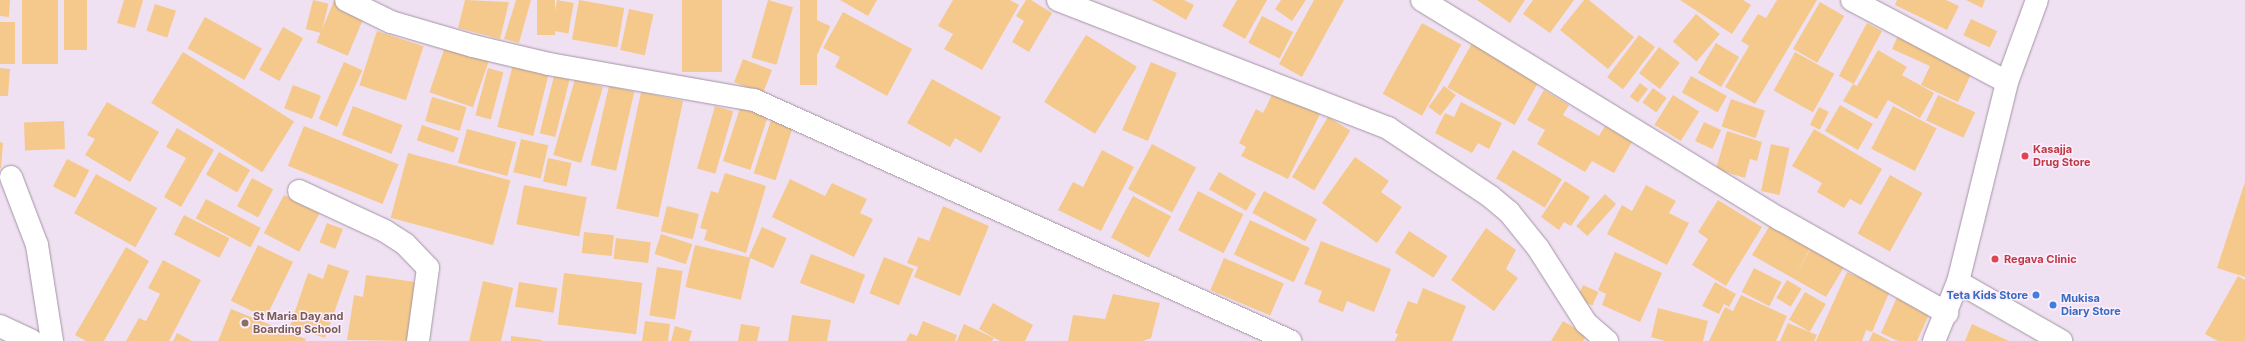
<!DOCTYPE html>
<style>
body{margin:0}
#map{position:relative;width:2245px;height:341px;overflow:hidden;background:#f0e1f2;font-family:Inter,sans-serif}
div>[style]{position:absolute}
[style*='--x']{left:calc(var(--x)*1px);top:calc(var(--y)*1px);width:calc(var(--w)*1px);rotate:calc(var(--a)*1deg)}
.building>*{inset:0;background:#f5c98c;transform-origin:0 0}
.roads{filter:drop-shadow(0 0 1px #a294a3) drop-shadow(0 0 1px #a294a3)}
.minor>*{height:22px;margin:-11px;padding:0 11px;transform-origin:11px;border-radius:11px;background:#fff}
.dots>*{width:11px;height:11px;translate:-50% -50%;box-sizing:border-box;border:2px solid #fdeeff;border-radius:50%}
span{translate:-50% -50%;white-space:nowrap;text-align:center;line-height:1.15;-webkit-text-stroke:3px #fdeeff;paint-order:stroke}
.health-label{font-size:11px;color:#be3a42;font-weight:700}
.left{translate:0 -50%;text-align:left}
.shop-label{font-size:11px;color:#366cbe;font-weight:700}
.right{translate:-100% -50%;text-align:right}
.education-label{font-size:11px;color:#785e54;font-weight:700}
</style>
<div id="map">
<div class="building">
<i style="clip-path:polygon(0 0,10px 0,9px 17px,0 16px)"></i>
<i style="left:22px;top:0;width:36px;height:64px"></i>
<i style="left:64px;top:0;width:23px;height:50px"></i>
<i style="clip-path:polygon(124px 0,143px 0,135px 28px,117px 23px)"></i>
<i style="left:313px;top:0;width:16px;height:30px;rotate:14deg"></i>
<i style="clip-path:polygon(465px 0,509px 2px,500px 39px,458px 28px)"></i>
<i style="clip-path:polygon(516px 0,531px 0,519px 43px,504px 39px)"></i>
<i style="left:537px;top:0;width:18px;height:35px"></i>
<i style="left:557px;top:0;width:17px;height:31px;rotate:10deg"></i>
<i style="left:579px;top:0;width:46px;height:40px;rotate:10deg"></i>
<i style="left:682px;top:0;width:40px;height:72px"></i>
<i style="left:768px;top:0;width:26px;height:60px;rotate:16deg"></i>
<i style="left:800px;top:0;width:17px;height:85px"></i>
<i style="clip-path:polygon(840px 0,877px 0,868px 16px)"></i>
<i style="clip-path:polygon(953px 0,1010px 0,1019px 5px,982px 70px,944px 49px,953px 34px,938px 26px)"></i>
<i style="clip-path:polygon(1026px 0,1031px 0,1052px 13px,1029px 52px,1012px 42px,1024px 21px,1016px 16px)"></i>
<i style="clip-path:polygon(1152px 0,1184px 0,1194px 5px,1186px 20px)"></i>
<i style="clip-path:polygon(1237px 0,1267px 0,1245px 39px,1222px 26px)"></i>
<i style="clip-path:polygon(1281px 0,1306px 0,1292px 21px,1275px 9px)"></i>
<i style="clip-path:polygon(1314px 0,1344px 0,1302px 77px,1279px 64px)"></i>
<i style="clip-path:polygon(1477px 0,1525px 0,1510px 23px)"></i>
<i style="clip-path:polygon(1533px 0,1574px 0,1550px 33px,1523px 14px)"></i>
<i style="clip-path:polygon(1584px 0,1589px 0,1634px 37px,1608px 69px,1560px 30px)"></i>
<i style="clip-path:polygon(1680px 0,1743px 0,1751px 5px,1732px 34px)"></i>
<i style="clip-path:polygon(1777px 0,1817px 0,1755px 104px,1725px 87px,1749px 46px,1741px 41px,1758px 14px,1766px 18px)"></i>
<i style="clip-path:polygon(1897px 0,1946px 0,1959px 6px,1947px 30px,1895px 5px)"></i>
<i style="clip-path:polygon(1966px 0,1985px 0,1982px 8px)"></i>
<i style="left:334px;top:1px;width:34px;height:45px;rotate:23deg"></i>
<i style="left:1820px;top:2px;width:28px;height:54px;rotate:30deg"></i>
<i style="left:155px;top:4px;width:22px;height:28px;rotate:18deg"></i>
<i style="left:629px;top:9px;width:25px;height:42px;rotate:12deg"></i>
<i style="clip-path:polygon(843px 12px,912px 49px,887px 96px,835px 67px,840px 57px,823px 48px)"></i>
<i style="left:1696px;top:14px;width:31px;height:36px;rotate:40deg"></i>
<i style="left:1262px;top:16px;width:35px;height:30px;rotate:27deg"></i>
<i style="left:205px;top:17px;width:65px;height:36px;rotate:29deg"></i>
<i style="left:815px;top:19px;width:17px;height:36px;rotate:25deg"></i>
<i style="left:1971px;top:19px;width:29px;height:18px;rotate:25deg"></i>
<i style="left:0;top:22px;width:15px;height:42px"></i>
<i style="left:1422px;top:23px;width:45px;height:81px;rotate:29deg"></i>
<i style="left:1867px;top:23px;width:17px;height:60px;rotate:28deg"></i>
<i style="left:283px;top:27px;width:23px;height:49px;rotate:29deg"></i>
<i style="left:377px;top:31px;width:49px;height:57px;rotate:18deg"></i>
<i style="clip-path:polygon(1899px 33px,1974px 68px,1958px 102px,1921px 85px,1930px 66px,1892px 49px)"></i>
<i style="left:1086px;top:35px;width:60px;height:79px;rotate:32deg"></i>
<i style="left:1639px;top:35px;width:20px;height:53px;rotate:37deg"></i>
<i style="left:1472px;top:43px;width:77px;height:51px;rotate:29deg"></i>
<i style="left:1716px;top:43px;width:27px;height:35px;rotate:31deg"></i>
<i style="left:446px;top:44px;width:46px;height:51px;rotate:19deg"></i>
<i style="left:1659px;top:47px;width:26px;height:33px;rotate:37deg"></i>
<i style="clip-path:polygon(1878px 50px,1907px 67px,1902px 75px,1934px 93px,1920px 118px,1888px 100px,1877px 119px,1843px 101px,1853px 84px,1857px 86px)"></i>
<i style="left:183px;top:52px;width:131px;height:60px;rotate:32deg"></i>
<i style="left:1795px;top:52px;width:45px;height:44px;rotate:29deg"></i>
<i style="left:743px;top:59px;width:31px;height:25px;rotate:21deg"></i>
<i style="left:514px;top:60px;width:37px;height:69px;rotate:14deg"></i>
<i style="left:344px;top:62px;width:20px;height:62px;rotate:24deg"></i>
<i style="left:1151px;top:62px;width:28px;height:74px;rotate:23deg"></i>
<i style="clip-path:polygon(0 68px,10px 69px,8px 96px,0 96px)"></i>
<i style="left:488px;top:68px;width:16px;height:49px;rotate:15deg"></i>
<i style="left:554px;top:76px;width:16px;height:59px;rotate:14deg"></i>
<i style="left:1691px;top:76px;width:41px;height:19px;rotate:29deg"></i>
<i style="left:575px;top:79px;width:29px;height:79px;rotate:16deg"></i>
<i style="clip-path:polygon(932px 79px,1001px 117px,981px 153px,955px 138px,950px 147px,907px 123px)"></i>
<i style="left:1640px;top:83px;width:10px;height:17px;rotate:37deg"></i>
<i style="left:293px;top:85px;width:30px;height:25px;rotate:21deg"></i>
<i style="left:609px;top:86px;width:26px;height:81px;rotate:13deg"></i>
<i style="left:1444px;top:86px;width:15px;height:26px;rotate:37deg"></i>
<i style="left:1653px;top:88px;width:17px;height:18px;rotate:36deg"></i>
<i style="clip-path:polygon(1544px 90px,1569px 105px,1563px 115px,1599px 136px,1605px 126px,1632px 142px,1614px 173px,1592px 161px,1585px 172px,1537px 144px,1545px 130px,1527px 120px)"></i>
<i style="clip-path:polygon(1274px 91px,1320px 114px,1288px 179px,1241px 156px,1246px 147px,1239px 143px,1256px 109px,1263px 113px)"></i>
<i style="left:641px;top:92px;width:43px;height:119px;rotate:12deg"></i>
<i style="left:1673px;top:95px;width:31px;height:35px;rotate:32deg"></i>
<i style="left:1938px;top:95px;width:41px;height:28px;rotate:25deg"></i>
<i style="left:432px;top:97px;width:36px;height:25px;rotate:16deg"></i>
<i style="left:1731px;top:99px;width:36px;height:29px;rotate:19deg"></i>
<i style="clip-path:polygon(107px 102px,159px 132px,130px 182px,85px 155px,95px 139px,87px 135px)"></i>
<i style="clip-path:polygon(1461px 102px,1502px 123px,1489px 149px,1478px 143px,1472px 153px,1435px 133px,1445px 113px,1454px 117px)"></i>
<i style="left:741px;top:105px;width:29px;height:59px;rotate:18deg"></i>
<i style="left:1840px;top:105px;width:38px;height:30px;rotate:30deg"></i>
<i style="left:353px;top:106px;width:53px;height:31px;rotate:21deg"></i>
<i style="left:715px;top:106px;width:19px;height:65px;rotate:16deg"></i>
<i style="left:1893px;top:106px;width:49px;height:48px;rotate:27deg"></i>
<i style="left:1819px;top:107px;width:11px;height:20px;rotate:27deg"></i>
<i style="left:1328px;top:117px;width:26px;height:70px;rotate:31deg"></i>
<i style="left:771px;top:120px;width:23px;height:56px;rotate:18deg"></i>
<i style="left:64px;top:121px;width:28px;height:40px;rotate:88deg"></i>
<i style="left:1704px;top:122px;width:19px;height:21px;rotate:25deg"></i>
<i style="left:422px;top:125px;width:39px;height:16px;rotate:19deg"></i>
<i style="left:304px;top:126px;width:102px;height:43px;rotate:22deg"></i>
<i style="clip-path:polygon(177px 128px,214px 150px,181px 207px,164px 197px,186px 158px,166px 147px)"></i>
<i style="left:467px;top:129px;width:51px;height:35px;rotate:15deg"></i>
<i style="clip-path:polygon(1814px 129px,1882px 169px,1861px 205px,1850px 199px,1844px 208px,1817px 192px,1822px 183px,1792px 166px)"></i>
<i style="clip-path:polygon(1727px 131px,1762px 142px,1757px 161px,1750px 159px,1745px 178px,1716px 169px)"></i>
<i style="left:521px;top:139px;width:28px;height:34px;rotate:13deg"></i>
<i style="clip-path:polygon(0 142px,3px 143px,1px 168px,0 168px)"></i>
<i style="left:1152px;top:144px;width:50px;height:51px;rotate:28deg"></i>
<i style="left:1771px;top:144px;width:19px;height:48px;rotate:12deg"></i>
<i style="clip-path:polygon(1102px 150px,1134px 167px,1101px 231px,1058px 210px,1073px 182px,1083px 187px)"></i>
<i style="left:1513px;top:150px;width:57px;height:33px;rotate:31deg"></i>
<i style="left:219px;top:152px;width:36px;height:26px;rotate:30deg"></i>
<i style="left:408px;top:153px;width:106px;height:67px;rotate:15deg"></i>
<i style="clip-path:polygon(1355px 157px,1389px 181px,1381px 192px,1402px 207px,1377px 243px,1322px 203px)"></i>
<i style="left:548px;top:158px;width:24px;height:24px;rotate:12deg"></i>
<i style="left:67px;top:159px;width:25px;height:31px;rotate:27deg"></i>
<i style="left:1219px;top:172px;width:43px;height:20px;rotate:30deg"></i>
<i style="clip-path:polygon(725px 173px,766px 186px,746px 253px,704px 240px,707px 230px,700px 228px,711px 191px,718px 193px)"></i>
<i style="left:96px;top:174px;width:70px;height:45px;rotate:29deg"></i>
<i style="left:1890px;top:175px;width:37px;height:67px;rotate:29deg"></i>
<i style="left:252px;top:178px;width:24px;height:32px;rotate:28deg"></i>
<i style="clip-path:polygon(790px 179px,825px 196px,832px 183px,867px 199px,860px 213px,873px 219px,854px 257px,772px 217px)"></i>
<i style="clip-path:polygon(1565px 181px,1590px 197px,1571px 226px,1564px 222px,1559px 230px,1541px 217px)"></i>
<i style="clip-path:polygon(2245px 182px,2245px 277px,2217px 268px)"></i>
<i style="left:524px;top:185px;width:64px;height:40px;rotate:11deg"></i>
<i style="clip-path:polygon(1646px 185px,1676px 201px,1669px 213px,1689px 223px,1667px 265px,1607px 234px,1622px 205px,1632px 211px)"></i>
<i style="left:1198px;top:191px;width:51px;height:44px;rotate:27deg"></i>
<i style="left:1264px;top:191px;width:60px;height:25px;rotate:28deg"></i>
<i style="left:1605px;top:194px;width:15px;height:43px;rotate:42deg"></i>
<i style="left:284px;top:195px;width:40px;height:43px;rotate:28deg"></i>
<i style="left:1133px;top:196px;width:43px;height:47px;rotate:28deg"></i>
<i style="left:206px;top:199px;width:62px;height:22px;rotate:28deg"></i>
<i style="clip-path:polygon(1718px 200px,1762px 227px,1726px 286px,1692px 265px,1708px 239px,1698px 232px)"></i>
<i style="left:667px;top:206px;width:33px;height:26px;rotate:14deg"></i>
<i style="clip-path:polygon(943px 206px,989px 226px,960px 296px,914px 277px,918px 267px,907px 263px,918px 237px,929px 241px)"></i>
<i style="left:184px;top:215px;width:51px;height:22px;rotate:27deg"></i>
<i style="left:1250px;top:220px;width:66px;height:38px;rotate:25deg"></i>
<i style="clip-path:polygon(1772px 222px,1812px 245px,1794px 277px,1811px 248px,1844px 267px,1826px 297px,1752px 255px)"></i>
<i style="left:327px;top:223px;width:17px;height:21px;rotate:21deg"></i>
<i style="left:762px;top:227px;width:27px;height:33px;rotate:24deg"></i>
<i style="clip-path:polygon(1486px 228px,1516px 250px,1506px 269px,1518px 278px,1494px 311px,1451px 280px)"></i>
<i style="left:1409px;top:231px;width:46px;height:26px;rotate:33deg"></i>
<i style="left:584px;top:232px;width:30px;height:21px;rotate:6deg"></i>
<i style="left:661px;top:234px;width:33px;height:21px;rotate:18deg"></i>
<i style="left:616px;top:238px;width:35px;height:21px;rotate:7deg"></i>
<i style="clip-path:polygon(1321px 241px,1391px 269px,1374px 312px,1347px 301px,1343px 312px,1318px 302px,1322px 291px,1304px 284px)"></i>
<i style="left:258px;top:245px;width:39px;height:62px;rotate:26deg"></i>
<i style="left:695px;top:245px;width:57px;height:43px;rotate:13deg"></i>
<i style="clip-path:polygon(126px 247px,149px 261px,104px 341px,86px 341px,75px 335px)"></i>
<i style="clip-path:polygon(1615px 252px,1662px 273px,1640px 322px,1602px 305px,1606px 294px,1598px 290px)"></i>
<i style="left:811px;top:254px;width:58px;height:31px;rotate:21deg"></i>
<i style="left:884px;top:257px;width:32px;height:39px;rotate:22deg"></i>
<i style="left:1224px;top:258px;width:65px;height:35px;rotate:23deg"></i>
<i style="clip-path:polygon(163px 260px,201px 280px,169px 341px,126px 341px,139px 318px,146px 321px,160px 294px,148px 288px)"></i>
<i style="clip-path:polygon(328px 264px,349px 271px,325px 338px,290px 326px,308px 273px,323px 279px)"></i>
<i style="left:657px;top:267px;width:26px;height:49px;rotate:9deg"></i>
<i style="left:1754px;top:268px;width:31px;height:27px;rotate:27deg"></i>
<i style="clip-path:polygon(1847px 272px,1890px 291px,1872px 332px,1866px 330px,1862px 341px,1816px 341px)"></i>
<i style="left:564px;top:273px;width:79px;height:52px;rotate:7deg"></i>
<i style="clip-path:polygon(366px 275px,415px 282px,407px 341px,347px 340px,354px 295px,363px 297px)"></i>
<i style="clip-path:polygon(2238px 276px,2245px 280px,2245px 341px,2218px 341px,2205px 334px)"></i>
<i style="left:1787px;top:280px;width:17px;height:21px;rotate:31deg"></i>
<i style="left:483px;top:281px;width:31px;height:62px;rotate:13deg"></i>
<i style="left:519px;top:282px;width:39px;height:25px;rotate:9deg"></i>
<i style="clip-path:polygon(1715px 282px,1736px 294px,1729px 307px,1724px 304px,1719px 314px,1702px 306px)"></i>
<i style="left:1583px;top:285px;width:17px;height:15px;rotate:24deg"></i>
<i style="clip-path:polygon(1423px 288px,1466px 306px,1452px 341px,1395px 341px,1398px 334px,1395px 333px,1408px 301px,1417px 304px)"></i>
<i style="left:1805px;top:292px;width:24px;height:32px;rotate:30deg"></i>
<i style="clip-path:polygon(1113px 294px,1160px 303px,1151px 338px,1143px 341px,1068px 341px,1073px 315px,1105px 319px)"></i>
<i style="clip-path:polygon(1741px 295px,1787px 316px,1776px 341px,1709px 341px,1725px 307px,1733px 311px)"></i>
<i style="clip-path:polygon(1898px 295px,1931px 310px,1917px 341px,1898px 341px,1881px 333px)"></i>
<i style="clip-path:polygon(993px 303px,1033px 325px,1025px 341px,1000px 341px,979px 329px)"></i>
<i style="clip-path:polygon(1658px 308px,1708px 321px,1703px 341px,1665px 341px,1651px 337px)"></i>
<i style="clip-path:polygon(231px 309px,306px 339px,305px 341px,218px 341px)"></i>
<i style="clip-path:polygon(792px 315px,831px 320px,827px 341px,788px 341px)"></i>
<i style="clip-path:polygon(645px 321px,670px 324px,668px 341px,642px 341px)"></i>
<i style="clip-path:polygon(923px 321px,957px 335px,955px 341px,906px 341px,910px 333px,917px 336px)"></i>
<i style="clip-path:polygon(1563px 321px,1587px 335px,1583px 341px,1551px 341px)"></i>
<i style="clip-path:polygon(1788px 323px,1817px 335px,1814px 341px,1780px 341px)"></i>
<i style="clip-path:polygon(741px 324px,760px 327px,757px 341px,738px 341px)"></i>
<i style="clip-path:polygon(964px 324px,994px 338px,992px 341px,957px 341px)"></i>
<i style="clip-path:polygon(1972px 324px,2009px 341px,1965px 341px)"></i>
<i style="clip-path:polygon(675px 326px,692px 331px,689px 341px,671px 341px)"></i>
<i style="clip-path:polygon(1873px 332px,1891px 341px,1869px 341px)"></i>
<i style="clip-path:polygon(177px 333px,192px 341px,173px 341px)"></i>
<i style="clip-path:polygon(511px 336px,542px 340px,542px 341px,511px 341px)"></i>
</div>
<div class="roads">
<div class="minor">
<i style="--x:346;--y:0;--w:50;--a:26.1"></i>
<i style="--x:391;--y:22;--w:85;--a:16.3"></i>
<i style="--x:473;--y:46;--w:78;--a:13.3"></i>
<i style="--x:549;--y:64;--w:208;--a:10"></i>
<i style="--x:754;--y:100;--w:588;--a:24.21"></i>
<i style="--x:1058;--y:0;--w:354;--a:21.2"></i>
<i style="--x:1388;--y:128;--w:124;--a:33.8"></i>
<i style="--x:1491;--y:197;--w:23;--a:40"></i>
<i style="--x:1509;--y:212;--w:46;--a:51.1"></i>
<i style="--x:1538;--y:248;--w:89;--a:57.4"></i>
<i style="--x:1586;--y:323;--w:28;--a:41"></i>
<i style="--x:1422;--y:0;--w:420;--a:31.5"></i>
<i style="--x:1780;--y:219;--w:192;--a:29.4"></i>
<i style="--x:1852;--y:0;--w:175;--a:27.9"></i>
<i style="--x:11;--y:177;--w:73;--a:69.1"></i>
<i style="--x:37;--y:245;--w:97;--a:81.1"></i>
<i style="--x:299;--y:191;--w:95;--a:24.9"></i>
<i style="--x:385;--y:231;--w:24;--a:33"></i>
<i style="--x:405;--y:244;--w:33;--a:46"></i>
<i style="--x:428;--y:268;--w:74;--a:97.8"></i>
<i style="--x:1958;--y:282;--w:119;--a:29.8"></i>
<i style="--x:0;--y:326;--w:35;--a:25"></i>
<i style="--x:1934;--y:341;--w:64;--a:-67.9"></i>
<i style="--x:1958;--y:282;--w:206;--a:-76.2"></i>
<i style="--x:2007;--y:82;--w:87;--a:-69.9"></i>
</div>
</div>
<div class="dots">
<i style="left:2025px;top:156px;background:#e0444e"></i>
<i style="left:1995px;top:259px;background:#e0444e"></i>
<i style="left:2036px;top:295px;background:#3f7fe0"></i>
<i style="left:2053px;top:305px;background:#3f7fe0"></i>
<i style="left:245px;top:323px;background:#8d6e63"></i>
</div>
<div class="health-label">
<span class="left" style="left:2033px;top:156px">Kasajja<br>Drug Store</span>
<span class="left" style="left:2004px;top:259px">Regava Clinic</span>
</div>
<div class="shop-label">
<span class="right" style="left:2028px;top:295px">Teta Kids Store</span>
<span class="left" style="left:2061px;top:305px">Mukisa<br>Diary Store</span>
</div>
<div class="education-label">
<span class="left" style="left:253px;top:323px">St Maria Day and<br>Boarding School</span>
</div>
</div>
